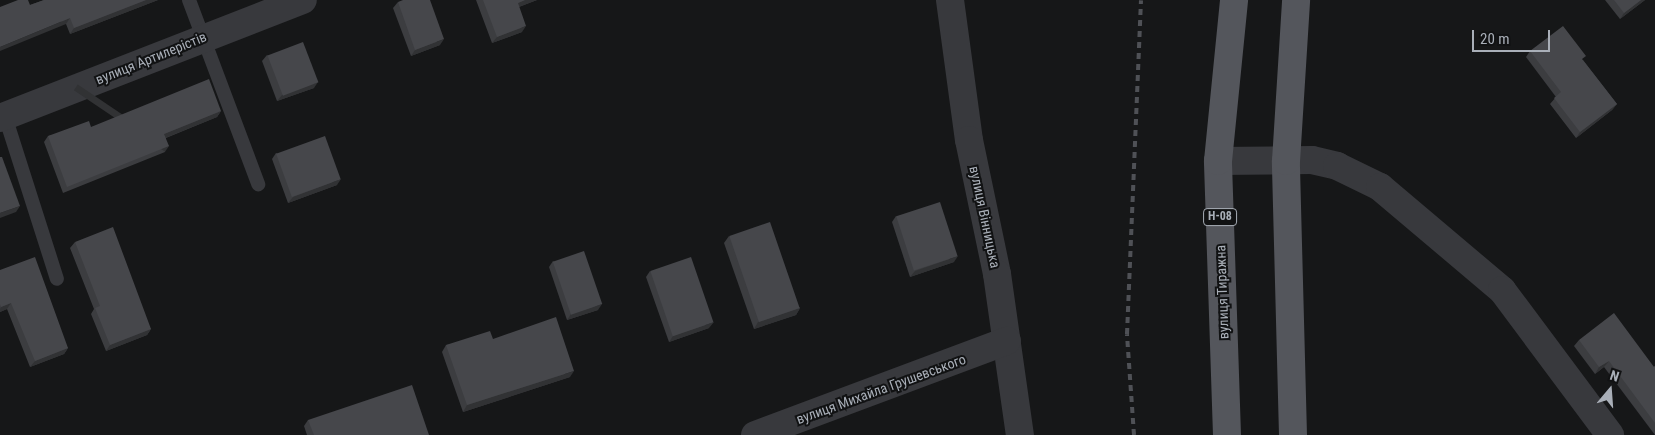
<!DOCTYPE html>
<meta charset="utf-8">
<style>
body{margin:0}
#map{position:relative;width:1655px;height:435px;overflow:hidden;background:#161718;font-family:"Roboto Condensed",sans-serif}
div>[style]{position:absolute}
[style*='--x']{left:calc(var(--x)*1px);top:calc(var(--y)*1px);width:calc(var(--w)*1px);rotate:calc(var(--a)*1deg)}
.lane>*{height:14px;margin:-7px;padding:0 7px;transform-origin:7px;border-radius:7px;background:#38393d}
.street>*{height:28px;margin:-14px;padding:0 14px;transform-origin:14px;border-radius:14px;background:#38393d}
.primary>*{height:28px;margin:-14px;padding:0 14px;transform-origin:14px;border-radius:14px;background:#54565c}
.rail>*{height:4px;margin-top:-2px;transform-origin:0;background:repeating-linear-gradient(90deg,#4f5156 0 6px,transparent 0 11px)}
.wall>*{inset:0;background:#3c3d40}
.shaded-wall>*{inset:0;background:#313234;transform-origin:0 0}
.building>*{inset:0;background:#46474b;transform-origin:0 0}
span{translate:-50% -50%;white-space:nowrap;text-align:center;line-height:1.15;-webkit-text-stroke:4px #111213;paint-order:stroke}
.shield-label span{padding:1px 4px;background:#111213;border:1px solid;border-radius:4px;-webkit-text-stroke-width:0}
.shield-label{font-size:12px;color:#a9afb8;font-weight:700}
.street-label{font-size:14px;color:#a9afb8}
.north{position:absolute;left:1585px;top:365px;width:50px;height:50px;-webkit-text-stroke:4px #111213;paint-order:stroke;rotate:18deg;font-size:14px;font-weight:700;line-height:20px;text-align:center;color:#a9afb8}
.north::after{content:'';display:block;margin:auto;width:18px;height:22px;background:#a9afb8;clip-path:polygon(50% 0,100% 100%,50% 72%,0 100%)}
.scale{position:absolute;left:1472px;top:30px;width:78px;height:22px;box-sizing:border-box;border:2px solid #a9afb8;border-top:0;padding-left:6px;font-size:15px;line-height:18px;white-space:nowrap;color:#a9afb8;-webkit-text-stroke:4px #111213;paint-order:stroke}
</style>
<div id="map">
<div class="lane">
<i style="--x:189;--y:0;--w:197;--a:69.4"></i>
<i style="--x:4;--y:113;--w:174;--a:72.3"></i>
</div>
<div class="street">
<i style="--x:950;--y:0;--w:141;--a:82.3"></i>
<i style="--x:969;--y:140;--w:137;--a:78.2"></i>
<i style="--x:997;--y:274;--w:163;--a:81.9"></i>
<i style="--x:0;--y:118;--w:325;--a:-21.3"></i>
<i style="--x:1218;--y:161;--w:94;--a:-0.6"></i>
<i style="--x:1312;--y:160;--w:26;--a:13"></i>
<i style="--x:1337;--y:166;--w:48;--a:26"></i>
<i style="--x:1380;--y:187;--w:160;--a:40.2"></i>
<i style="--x:1502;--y:290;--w:181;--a:53.3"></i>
<i style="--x:755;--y:435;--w:269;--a:-20.5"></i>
</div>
<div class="primary">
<i style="--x:1227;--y:435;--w:274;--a:-91.9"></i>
<i style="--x:1218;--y:161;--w:162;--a:-84.3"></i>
<i style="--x:1293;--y:435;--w:274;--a:-91.5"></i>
<i style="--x:1286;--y:161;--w:161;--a:-86.4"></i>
</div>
<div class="rail">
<i style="--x:1134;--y:435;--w:101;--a:-94"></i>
<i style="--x:1127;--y:334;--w:334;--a:-87.6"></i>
</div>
<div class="wall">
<i style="clip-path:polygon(44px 0,158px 0,70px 34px,66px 24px,30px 5px)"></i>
<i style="clip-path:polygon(476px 0,537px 0,519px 7px,522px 32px,492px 43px)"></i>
<i style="clip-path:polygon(1605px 0,1645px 0,1620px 19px)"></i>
<i style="clip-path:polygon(398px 2px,440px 45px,411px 56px,393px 8px)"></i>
<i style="clip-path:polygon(1530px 51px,1583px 60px,1617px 104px,1612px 110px,1576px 138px,1550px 104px,1556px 97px,1526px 57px)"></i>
<i style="clip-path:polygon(267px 55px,314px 88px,277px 101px,262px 61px)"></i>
<i style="clip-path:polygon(221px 111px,217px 117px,166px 138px,165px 152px,63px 193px,44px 142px,48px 136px,91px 127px)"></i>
<i style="clip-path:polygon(276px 153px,337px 185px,288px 203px,272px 159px)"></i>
<i style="clip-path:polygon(896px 216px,954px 262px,910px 277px,892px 222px)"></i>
<i style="clip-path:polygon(729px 236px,800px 308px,796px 315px,754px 329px,724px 243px)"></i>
<i style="clip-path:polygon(75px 242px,151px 329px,147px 335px,106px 351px,91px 314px,94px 309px,70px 248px)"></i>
<i style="clip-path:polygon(553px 261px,598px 310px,567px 320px,549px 267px)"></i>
<i style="clip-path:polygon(0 270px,68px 348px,64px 354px,30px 367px,7px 309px,0 312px)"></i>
<i style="clip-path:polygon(650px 271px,709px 328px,669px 342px,646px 277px)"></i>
<i style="clip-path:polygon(493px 339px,570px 377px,463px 412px,442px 352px,446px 345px)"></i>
<i style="clip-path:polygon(1579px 340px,1654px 367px,1655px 366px,1655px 435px,1604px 367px,1595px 374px,1574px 346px)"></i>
<i style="clip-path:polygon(308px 420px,429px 435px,307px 435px,304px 426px)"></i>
</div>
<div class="shaded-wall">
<i style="clip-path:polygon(146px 0,158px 0,70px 34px,74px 28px)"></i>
<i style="clip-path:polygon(525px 0,537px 0,513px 9px,518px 3px)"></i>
<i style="clip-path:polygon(1641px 0,1645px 0,1620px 19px,1624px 13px)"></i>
<i style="clip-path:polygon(70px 18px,66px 24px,0 51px,0 47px)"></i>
<i style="clip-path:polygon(526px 26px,522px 32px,492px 43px,497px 37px)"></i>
<i style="clip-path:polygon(444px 39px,440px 45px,411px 56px,415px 50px)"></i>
<i style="clip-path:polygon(318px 82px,314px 88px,277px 101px,282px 95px)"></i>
<i style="clip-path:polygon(1617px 104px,1612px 110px,1576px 138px,1580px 132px)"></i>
<i style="clip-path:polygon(221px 111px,217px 117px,160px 140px,164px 134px)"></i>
<i style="left:169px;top:146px;width:7px;height:110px;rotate:124deg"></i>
<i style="clip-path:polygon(341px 179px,337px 185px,288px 203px,293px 197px)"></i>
<i style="clip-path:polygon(20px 206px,16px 212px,0 218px,0 213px)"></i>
<i style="clip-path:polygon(958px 256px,954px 262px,910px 277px,915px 271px)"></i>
<i style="clip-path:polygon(11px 303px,7px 309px,0 312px,0 309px,1px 307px)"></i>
<i style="clip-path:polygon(602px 304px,598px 310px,567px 320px,571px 314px)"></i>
<i style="clip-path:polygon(800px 308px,796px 315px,754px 329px,758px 322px)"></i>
<i style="clip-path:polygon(714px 322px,709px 328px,669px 342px,673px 336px)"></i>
<i style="clip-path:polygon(151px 329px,147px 335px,106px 351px,110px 345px)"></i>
<i style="clip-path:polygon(68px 348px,64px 354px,30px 367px,35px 361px)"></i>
<i style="clip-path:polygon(1609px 361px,1604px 367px,1595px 374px,1599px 367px)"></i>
<i style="clip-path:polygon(574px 371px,570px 377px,463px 412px,467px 405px)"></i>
</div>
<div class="building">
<i style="clip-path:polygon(18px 0,28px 0,30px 5px,44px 0,146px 0,74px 28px,70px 18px,0 47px,0 7px)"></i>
<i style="clip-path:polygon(403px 0,430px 0,444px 39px,415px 50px,398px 2px)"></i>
<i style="clip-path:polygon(483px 0,525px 0,518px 3px,526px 26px,497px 37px)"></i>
<i style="clip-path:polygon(1614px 0,1641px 0,1624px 13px)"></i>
<i style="clip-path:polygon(1563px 26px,1586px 56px,1582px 59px,1617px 104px,1580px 132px,1554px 98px,1561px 92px,1530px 51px)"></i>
<i style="left:303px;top:42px;width:43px;height:38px;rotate:69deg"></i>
<i style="clip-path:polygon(209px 79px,221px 111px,164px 134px,169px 146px,67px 187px,48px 136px,89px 121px,91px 127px)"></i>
<i style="left:325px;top:136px;width:46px;height:52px;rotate:70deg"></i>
<i style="clip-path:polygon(0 157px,2px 157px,20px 206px,0 213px)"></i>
<i style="left:940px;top:202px;width:57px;height:46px;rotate:72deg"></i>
<i style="left:770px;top:222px;width:91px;height:43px;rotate:71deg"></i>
<i style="clip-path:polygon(113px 227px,151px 329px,110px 345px,95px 308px,100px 306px,75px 242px)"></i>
<i style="left:584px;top:251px;width:56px;height:33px;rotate:71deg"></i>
<i style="clip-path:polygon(35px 257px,68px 348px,35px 361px,11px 303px,1px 307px,0 304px,0 270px)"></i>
<i style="left:691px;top:257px;width:69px;height:43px;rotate:71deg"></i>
<i style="clip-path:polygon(1614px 313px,1654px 367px,1655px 366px,1655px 423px,1609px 361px,1599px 367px,1579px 340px)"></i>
<i style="clip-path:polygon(556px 317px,574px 371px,467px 405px,446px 345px,490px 331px,493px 339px)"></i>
<i style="clip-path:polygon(412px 385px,429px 435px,314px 435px,308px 420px)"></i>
</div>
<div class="shield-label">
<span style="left:1220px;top:217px">Н-08</span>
</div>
<div class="street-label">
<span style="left:151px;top:58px;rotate:-22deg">вулиця Артилерістів</span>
<span style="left:985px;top:217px;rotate:78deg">вулиця Вінницька</span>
<span style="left:1222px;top:292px;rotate:-92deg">вулиця Тиражна</span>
<span style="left:881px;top:389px;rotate:-20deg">вулиця Михайла Грушевського</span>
</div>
<div class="north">N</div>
<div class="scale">20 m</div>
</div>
